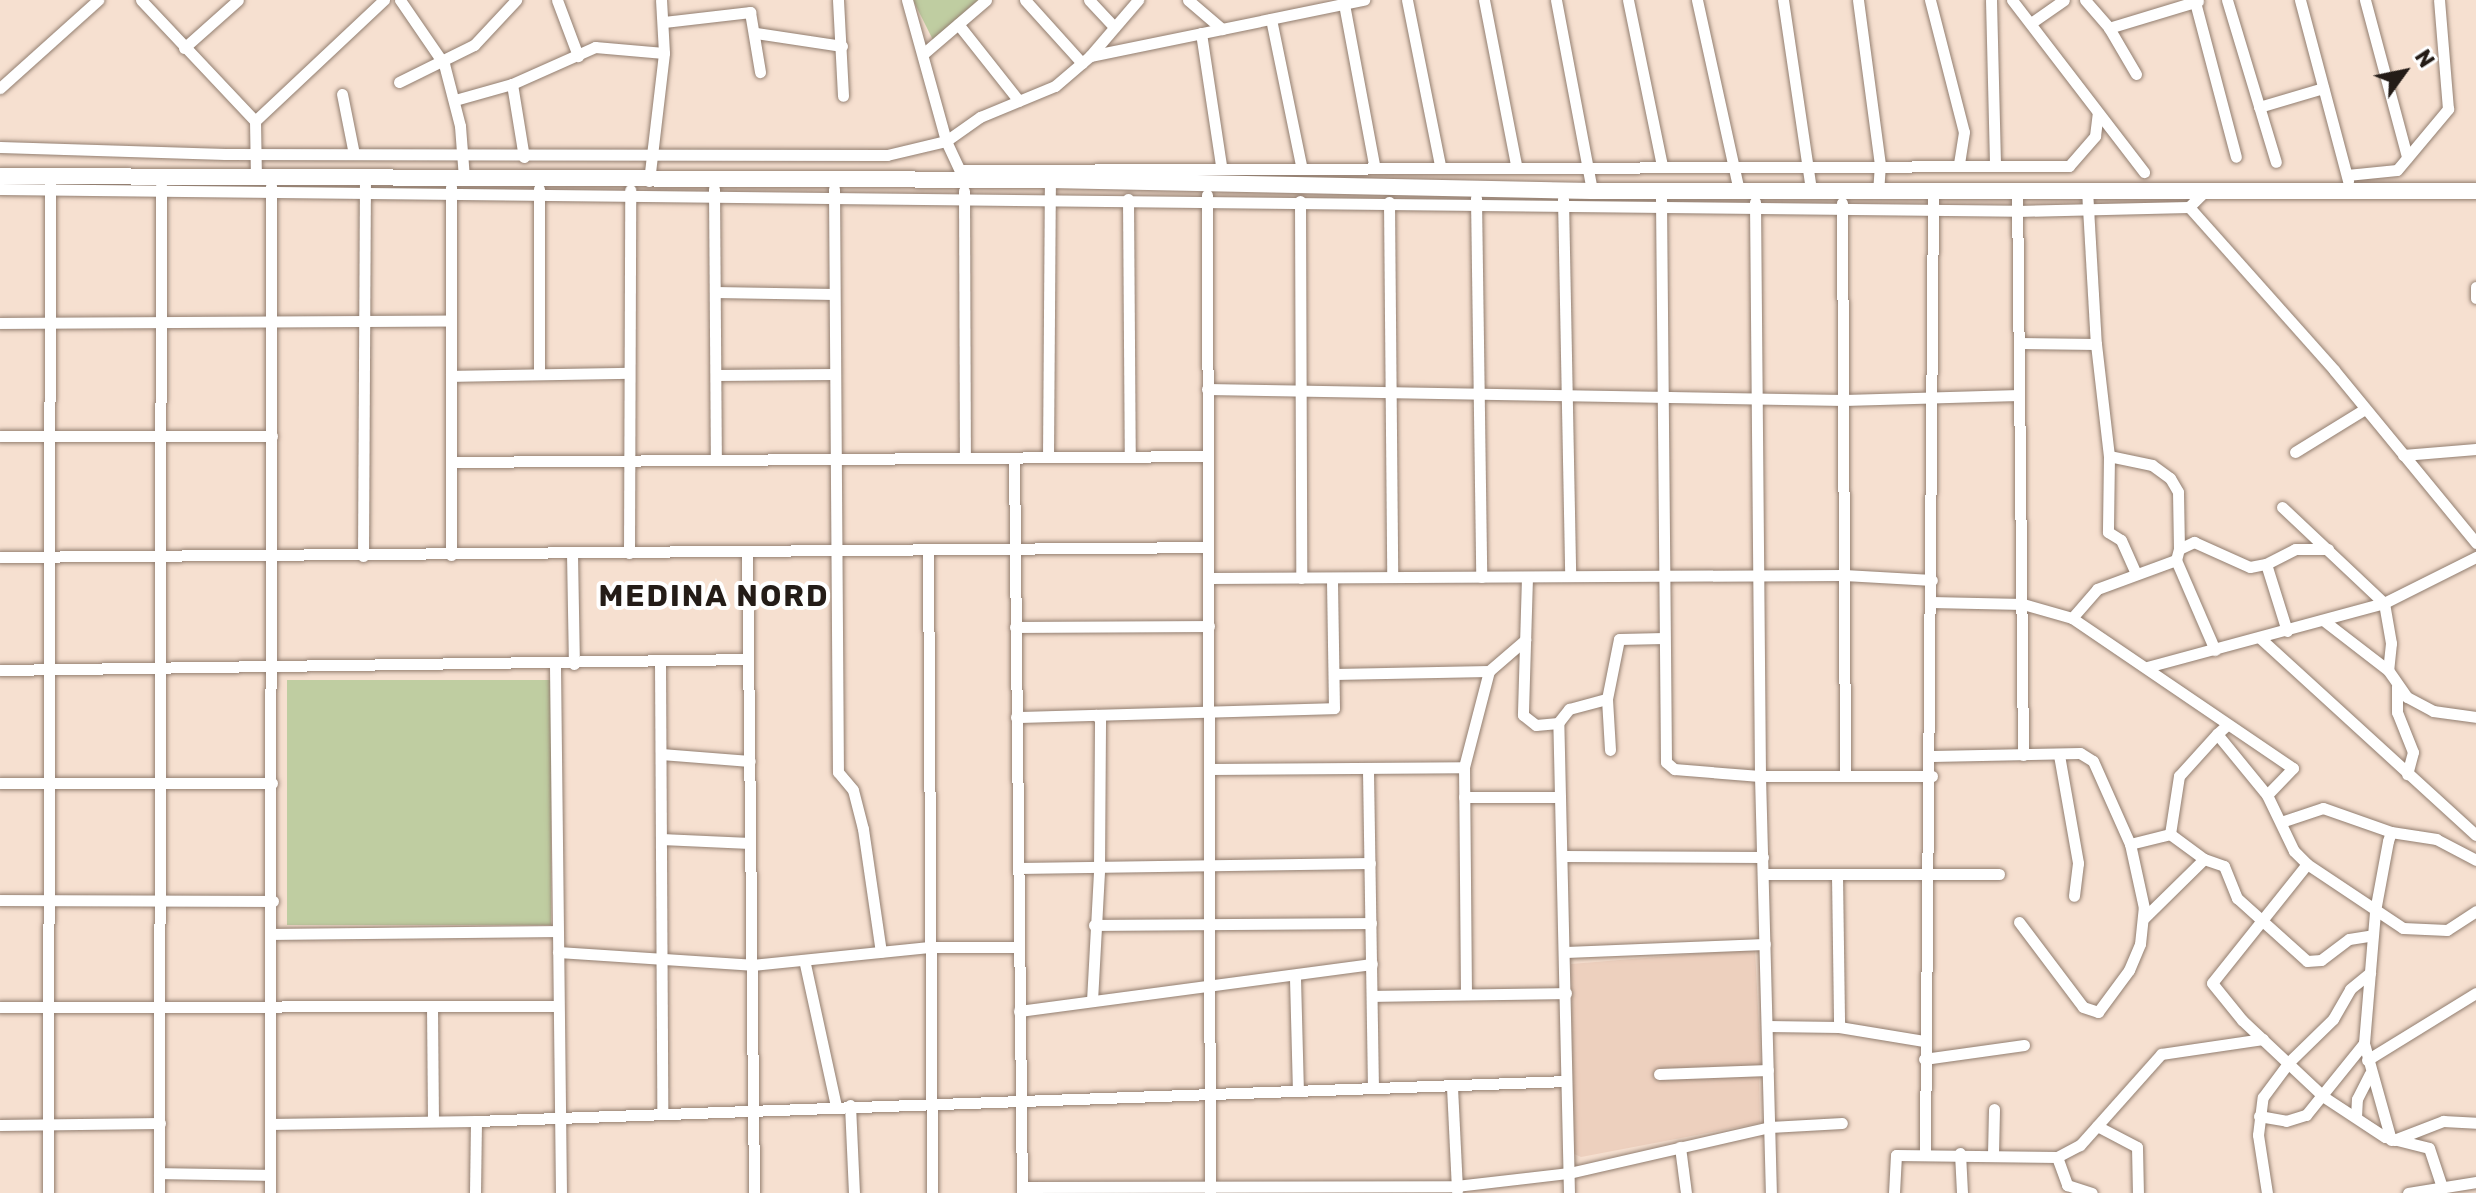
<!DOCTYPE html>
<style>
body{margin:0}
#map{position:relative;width:2476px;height:1193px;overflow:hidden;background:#f6e0d0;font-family:Rubik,sans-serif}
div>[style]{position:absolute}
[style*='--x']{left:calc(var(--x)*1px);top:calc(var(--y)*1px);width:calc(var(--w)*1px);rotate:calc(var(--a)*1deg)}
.built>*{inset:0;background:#edd0be}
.green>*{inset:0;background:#bfcda1;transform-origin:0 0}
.roads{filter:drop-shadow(0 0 2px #927e70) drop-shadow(0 0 2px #927e70)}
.street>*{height:11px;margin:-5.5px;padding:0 5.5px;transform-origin:5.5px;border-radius:5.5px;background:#fff}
.secondary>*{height:16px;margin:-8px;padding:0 8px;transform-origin:8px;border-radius:8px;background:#fff}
span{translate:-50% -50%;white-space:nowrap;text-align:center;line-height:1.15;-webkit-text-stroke:8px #fff;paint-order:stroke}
.district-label{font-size:30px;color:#241c17;font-weight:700;letter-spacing:2px}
.north{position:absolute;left:2364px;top:32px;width:80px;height:80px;-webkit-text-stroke:6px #fff;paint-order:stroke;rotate:57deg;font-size:22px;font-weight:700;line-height:32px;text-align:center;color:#241c17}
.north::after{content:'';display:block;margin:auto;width:28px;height:36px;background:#241c17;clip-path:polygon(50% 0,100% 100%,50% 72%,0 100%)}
</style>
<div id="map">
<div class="built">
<i style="clip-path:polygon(1755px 949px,1761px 1067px,1656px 1069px,1656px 1078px,1759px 1073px,1760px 1123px,1581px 1157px,1574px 1154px,1571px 964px)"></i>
</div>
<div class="green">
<i style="clip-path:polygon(913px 0,978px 0,933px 40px)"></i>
<i style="left:287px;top:680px;width:264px;height:245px"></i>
</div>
<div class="roads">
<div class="street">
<i style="--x:141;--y:0;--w:166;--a:46.7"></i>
<i style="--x:255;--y:121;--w:56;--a:89"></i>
<i style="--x:400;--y:0;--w:78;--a:55.5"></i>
<i style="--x:444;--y:64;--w:64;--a:75.5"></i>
<i style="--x:460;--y:126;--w:52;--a:85.6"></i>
<i style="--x:557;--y:0;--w:60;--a:69.4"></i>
<i style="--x:838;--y:0;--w:96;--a:87"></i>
<i style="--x:907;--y:0;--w:146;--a:74.5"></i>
<i style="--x:946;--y:141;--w:38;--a:65"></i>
<i style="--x:1025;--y:0;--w:85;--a:47.9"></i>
<i style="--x:1089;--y:0;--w:37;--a:47"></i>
<i style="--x:1188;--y:0;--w:45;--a:40.5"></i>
<i style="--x:1407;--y:0;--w:168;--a:78.7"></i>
<i style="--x:1484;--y:0;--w:168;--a:79"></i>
<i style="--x:1556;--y:0;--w:194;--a:79.3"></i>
<i style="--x:1628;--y:0;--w:168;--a:78.4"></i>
<i style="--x:1697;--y:0;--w:196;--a:77.6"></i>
<i style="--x:1783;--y:0;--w:192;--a:81.6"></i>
<i style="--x:1858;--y:0;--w:165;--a:82.4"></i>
<i style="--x:1880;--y:164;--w:26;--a:94"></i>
<i style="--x:1930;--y:0;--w:136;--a:75.6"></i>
<i style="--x:1964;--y:132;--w:33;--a:99"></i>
<i style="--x:1991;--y:0;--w:165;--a:88.6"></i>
<i style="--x:2012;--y:0;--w:217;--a:52.5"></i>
<i style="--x:2085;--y:0;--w:37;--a:49"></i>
<i style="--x:2227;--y:0;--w:169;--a:73.2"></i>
<i style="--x:2300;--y:0;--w:187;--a:75.1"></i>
<i style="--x:2365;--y:0;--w:163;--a:75"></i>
<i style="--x:2195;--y:2;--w:160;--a:75.2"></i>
<i style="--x:1344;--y:4;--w:164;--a:79.4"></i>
<i style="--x:1271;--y:19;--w:149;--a:78.4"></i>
<i style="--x:664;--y:22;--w:87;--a:-6.6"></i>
<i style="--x:750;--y:12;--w:61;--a:80.5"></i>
<i style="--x:2031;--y:23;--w:40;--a:-34.9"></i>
<i style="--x:958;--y:24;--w:98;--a:51.6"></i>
<i style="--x:756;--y:33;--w:87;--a:8.6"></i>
<i style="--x:1201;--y:33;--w:134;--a:81.4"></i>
<i style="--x:184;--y:48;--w:72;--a:-41.6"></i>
<i style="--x:923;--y:54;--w:83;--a:-40.6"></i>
<i style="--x:1090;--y:56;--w:280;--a:-11.6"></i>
<i style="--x:2136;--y:74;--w:53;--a:-120.4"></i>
<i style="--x:2109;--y:28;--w:93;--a:-16.9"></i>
<i style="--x:399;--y:82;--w:84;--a:-26.3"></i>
<i style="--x:474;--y:45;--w:62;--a:-47"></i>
<i style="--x:512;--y:84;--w:74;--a:80.7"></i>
<i style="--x:0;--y:88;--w:132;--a:-41.9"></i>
<i style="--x:342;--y:94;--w:61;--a:78.7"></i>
<i style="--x:455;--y:100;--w:59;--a:-15.7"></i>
<i style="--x:512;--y:84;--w:91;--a:-24"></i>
<i style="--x:595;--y:47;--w:69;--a:5"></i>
<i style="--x:2259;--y:107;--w:67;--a:-16.5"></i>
<i style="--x:255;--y:121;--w:177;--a:-43.2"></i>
<i style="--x:0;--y:147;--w:225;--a:1.8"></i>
<i style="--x:225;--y:154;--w:662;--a:0.09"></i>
<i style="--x:887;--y:155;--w:61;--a:-13.3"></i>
<i style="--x:946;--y:141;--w:42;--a:-35.2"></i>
<i style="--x:980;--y:117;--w:81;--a:-22.5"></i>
<i style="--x:1055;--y:86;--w:46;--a:-40.6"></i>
<i style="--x:1090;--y:56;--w:74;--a:-49.4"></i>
<i style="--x:960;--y:170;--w:1109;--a:-0.21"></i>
<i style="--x:2069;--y:166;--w:40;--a:-49"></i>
<i style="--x:2095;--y:136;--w:23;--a:-83"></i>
<i style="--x:2347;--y:175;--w:50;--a:-5.7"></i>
<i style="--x:2397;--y:170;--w:80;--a:-50.1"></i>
<i style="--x:2448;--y:109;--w:109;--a:-94.7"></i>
<i style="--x:649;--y:181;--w:129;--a:-83.3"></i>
<i style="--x:664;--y:53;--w:53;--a:-93.2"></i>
<i style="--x:0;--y:189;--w:2017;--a:0.62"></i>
<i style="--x:2017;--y:211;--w:172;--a:-1.3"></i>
<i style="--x:539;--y:189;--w:185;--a:90"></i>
<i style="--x:714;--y:189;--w:271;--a:89.6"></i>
<i style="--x:834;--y:189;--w:583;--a:89.61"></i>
<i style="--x:838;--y:772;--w:23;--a:50"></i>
<i style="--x:853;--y:790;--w:40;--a:75.6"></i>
<i style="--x:863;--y:829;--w:124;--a:81.7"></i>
<i style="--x:2017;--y:190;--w:565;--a:89.39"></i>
<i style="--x:2087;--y:190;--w:154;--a:86.7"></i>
<i style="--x:2206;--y:190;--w:24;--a:135"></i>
<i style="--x:2189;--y:207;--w:218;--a:48.3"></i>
<i style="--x:2334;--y:370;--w:224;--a:50.6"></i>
<i style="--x:964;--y:191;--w:266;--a:89.8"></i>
<i style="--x:1207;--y:195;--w:998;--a:89.83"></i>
<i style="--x:1476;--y:198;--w:379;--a:89.2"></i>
<i style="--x:1128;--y:199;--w:257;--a:89.6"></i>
<i style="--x:1563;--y:199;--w:377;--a:88.9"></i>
<i style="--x:1661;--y:199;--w:563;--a:89.49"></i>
<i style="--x:1666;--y:762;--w:11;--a:41"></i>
<i style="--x:1674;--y:769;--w:86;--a:4.7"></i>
<i style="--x:1760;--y:776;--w:172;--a:0"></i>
<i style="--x:1300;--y:201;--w:377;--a:89.8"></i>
<i style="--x:1389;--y:202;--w:375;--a:89.5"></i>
<i style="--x:1755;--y:202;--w:574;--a:89.5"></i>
<i style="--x:1760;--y:776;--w:417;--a:88.5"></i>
<i style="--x:1842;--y:203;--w:573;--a:89.7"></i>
<i style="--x:2476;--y:287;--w:11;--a:90"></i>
<i style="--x:715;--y:292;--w:119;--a:1"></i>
<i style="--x:0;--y:323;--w:451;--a:-0.3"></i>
<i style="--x:2019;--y:343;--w:77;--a:0.7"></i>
<i style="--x:2096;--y:344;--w:113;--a:83.4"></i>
<i style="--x:2109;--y:456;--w:76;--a:90.8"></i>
<i style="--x:2108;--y:532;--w:15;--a:32"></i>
<i style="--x:2121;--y:540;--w:36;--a:66"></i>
<i style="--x:716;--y:375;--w:118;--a:-0.5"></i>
<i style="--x:451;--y:376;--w:175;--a:-1"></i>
<i style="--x:1207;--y:389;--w:637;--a:0.99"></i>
<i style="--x:1844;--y:400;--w:175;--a:-1.6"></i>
<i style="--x:0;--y:436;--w:272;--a:0"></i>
<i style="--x:2295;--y:452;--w:82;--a:-31.6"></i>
<i style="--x:2403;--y:455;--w:73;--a:-4.7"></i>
<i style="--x:2109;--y:456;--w:44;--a:11.8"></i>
<i style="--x:2152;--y:465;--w:22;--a:36"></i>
<i style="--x:2170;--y:478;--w:16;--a:60"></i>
<i style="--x:2178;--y:492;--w:57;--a:89"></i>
<i style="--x:1048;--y:457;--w:277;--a:-89.6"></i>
<i style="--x:1014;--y:458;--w:735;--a:89.38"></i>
<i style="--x:451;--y:462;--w:756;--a:-0.45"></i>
<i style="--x:2282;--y:507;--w:140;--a:43.3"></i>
<i style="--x:2384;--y:603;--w:41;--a:80.1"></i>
<i style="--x:2391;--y:643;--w:27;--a:96"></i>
<i style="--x:928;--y:550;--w:643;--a:89.64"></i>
<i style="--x:747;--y:552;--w:641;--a:89.37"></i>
<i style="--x:572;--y:553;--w:111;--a:89"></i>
<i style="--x:629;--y:553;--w:363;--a:-89.8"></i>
<i style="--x:451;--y:555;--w:368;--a:-90"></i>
<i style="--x:363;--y:556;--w:372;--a:-89.7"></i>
<i style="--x:0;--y:557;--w:1208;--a:-0.47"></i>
<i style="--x:2176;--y:560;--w:98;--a:66.6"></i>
<i style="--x:1527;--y:577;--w:138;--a:91.7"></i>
<i style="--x:1523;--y:715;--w:16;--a:38"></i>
<i style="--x:1536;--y:725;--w:22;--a:-5"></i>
<i style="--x:1208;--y:578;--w:636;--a:-0.27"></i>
<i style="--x:1844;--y:575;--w:88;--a:3.3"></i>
<i style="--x:1931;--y:602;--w:92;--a:1.2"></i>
<i style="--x:2023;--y:604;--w:51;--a:15.9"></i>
<i style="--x:2072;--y:618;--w:267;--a:34.2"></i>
<i style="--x:2293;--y:768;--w:37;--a:134"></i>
<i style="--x:2072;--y:618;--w:38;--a:-49"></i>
<i style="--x:2097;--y:589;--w:84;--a:-20.2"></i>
<i style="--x:2176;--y:560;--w:11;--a:-75"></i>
<i style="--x:2179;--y:549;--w:17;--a:-25"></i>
<i style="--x:2194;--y:542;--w:61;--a:24.1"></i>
<i style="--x:2250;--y:567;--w:16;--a:-11"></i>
<i style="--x:2323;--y:620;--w:82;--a:37.6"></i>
<i style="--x:2388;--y:670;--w:33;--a:55"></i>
<i style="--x:2407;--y:697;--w:30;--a:28"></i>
<i style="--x:2433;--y:711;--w:43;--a:7.9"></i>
<i style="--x:1015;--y:627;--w:194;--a:-0.3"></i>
<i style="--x:2287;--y:631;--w:70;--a:-107.4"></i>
<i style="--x:2266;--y:564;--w:33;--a:-27"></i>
<i style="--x:2295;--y:549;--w:33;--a:0"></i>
<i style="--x:2260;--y:638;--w:292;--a:42.4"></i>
<i style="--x:660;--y:661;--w:451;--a:89.7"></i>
<i style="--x:555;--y:666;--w:527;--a:89.35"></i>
<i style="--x:2147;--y:667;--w:245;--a:-15.1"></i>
<i style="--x:2384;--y:603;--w:103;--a:-26.6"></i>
<i style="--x:0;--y:670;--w:748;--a:-0.84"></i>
<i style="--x:1334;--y:674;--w:155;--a:-1.1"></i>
<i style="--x:1489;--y:671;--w:48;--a:-40.7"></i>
<i style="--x:2397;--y:686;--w:26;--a:90"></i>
<i style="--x:2397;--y:712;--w:43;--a:68.2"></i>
<i style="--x:2413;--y:752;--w:23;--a:105"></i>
<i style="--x:1607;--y:699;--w:51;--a:86.6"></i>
<i style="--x:1016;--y:717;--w:318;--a:-1.6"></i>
<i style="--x:1334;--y:708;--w:130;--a:-90.9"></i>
<i style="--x:2227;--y:725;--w:13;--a:138"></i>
<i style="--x:2217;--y:734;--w:79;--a:50.7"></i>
<i style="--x:2267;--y:795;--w:62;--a:64.3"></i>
<i style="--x:2294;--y:851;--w:18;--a:45"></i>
<i style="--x:2307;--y:864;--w:115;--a:33.7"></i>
<i style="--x:2403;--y:928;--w:44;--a:2.6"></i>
<i style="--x:2447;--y:930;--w:35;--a:-33"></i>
<i style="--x:661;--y:754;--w:89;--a:4.5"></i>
<i style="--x:2059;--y:755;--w:110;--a:80"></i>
<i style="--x:2078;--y:863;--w:33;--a:97"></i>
<i style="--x:1932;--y:756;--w:148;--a:-1.2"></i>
<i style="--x:2080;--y:753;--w:15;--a:32"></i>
<i style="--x:2093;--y:761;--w:91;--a:66"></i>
<i style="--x:2130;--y:844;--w:41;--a:-14"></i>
<i style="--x:1209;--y:769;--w:255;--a:-0.4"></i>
<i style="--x:1368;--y:771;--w:317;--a:89.1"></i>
<i style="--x:0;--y:783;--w:272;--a:0"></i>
<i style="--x:1464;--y:797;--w:96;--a:0"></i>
<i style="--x:2284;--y:821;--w:41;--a:-18.4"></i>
<i style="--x:2323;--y:808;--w:72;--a:19.4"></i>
<i style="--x:2170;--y:834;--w:42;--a:36.3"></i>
<i style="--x:2204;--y:859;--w:21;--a:19"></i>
<i style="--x:2224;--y:866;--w:35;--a:68"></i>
<i style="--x:2237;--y:898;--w:94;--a:42"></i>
<i style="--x:2307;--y:961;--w:14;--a:-4"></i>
<i style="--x:2321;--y:960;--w:35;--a:-37"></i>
<i style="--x:2349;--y:939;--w:24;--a:-9"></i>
<i style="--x:2170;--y:834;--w:59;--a:-81.2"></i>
<i style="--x:2179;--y:776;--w:57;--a:-47.9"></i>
<i style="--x:661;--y:839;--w:89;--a:2.6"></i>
<i style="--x:1562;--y:856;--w:201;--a:0.3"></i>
<i style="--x:2307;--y:864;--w:152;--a:128.6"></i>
<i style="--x:2212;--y:983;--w:48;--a:51"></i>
<i style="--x:2242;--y:1020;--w:112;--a:43.2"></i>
<i style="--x:2324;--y:1097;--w:73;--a:33.3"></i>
<i style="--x:2385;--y:1137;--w:45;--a:14"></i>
<i style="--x:2429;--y:1148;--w:41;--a:71.6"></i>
<i style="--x:1018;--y:868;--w:352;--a:-0.8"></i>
<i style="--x:1763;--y:874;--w:236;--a:0"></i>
<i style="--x:1837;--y:875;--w:152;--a:89.2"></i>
<i style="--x:0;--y:900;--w:273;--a:0.2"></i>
<i style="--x:2144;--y:918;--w:84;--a:-44.5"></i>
<i style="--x:2019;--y:922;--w:106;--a:53"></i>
<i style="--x:2083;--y:1007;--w:16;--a:18"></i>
<i style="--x:2098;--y:1012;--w:52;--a:-53.6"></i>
<i style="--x:2129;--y:970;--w:28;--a:-67"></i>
<i style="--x:2140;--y:944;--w:36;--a:-84"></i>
<i style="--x:2144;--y:908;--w:66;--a:-102.3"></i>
<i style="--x:1094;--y:925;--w:277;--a:-0.4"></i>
<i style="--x:273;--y:934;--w:284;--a:-0.6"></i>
<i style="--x:558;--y:952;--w:194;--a:3.8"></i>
<i style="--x:752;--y:965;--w:178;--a:-5.8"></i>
<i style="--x:929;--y:947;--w:89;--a:0"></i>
<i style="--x:1565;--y:952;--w:200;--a:-2.3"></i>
<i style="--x:805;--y:964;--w:145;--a:77.7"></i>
<i style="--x:1295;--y:978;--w:112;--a:88.5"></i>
<i style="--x:1466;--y:994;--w:227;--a:-90.5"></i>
<i style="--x:1464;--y:767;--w:99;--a:-75.4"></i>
<i style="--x:1373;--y:996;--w:193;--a:-0.9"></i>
<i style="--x:1092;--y:1001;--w:131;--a:-86.9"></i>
<i style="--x:1099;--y:870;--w:151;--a:-89.6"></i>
<i style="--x:1100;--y:719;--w:6;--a:-135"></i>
<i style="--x:432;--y:1006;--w:115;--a:89.5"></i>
<i style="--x:0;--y:1007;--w:558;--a:-0.1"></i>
<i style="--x:1019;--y:1011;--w:356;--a:-7.6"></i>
<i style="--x:1767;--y:1026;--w:72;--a:0.8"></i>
<i style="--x:1839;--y:1027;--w:86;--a:9.4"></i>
<i style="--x:1924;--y:1059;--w:101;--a:-8"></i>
<i style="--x:2367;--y:1060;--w:128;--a:-31.6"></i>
<i style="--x:1659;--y:1074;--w:109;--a:-2.1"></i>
<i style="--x:1452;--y:1087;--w:104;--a:87.2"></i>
<i style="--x:850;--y:1105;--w:88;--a:87.4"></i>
<i style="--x:2259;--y:1116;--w:27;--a:10"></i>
<i style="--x:2286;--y:1121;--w:21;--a:-17"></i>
<i style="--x:2306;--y:1115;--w:92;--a:-51.1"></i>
<i style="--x:2356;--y:1117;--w:18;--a:-87"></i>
<i style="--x:2357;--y:1099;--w:28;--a:-63"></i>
<i style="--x:270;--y:1124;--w:206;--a:-0.8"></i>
<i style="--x:476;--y:1121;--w:1090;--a:-2.1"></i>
<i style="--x:0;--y:1125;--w:160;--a:-0.7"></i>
<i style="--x:2097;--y:1126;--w:45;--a:27.7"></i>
<i style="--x:2137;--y:1147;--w:46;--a:88.8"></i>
<i style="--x:2391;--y:1140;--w:101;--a:-105.6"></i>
<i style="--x:2364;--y:1043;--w:132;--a:-85.2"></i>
<i style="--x:2375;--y:911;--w:71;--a:-79.5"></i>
<i style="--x:2388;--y:841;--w:9;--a:-72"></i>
<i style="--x:2391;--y:832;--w:46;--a:8.8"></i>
<i style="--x:2436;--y:839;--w:45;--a:27.7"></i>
<i style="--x:2394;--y:1140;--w:53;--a:-21.2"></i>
<i style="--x:2443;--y:1121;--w:33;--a:3"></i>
<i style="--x:1680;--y:1147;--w:46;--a:82.6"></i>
<i style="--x:1925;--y:1152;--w:960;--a:-89.52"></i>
<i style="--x:1960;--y:1153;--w:40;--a:87.1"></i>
<i style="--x:1993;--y:1154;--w:45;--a:-88.7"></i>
<i style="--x:2057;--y:1157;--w:30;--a:70"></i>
<i style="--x:2067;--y:1185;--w:26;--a:18"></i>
<i style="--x:159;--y:1173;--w:111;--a:1"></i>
<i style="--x:1022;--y:1187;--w:434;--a:-0.1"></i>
<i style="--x:1456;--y:1186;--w:114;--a:-6.6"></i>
<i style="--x:1569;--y:1173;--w:206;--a:-12.9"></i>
<i style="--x:1770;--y:1127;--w:72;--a:-3.2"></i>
<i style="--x:48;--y:1193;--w:1009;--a:-89.89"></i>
<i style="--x:159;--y:1193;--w:1007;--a:-89.89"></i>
<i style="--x:270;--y:1193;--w:1007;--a:-89.94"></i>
<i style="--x:475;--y:1193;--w:72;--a:-89.2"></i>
<i style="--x:1569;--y:1193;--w:470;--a:-91.3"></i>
<i style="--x:1558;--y:723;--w:18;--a:-52"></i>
<i style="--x:1569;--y:709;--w:39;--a:-15"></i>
<i style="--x:1607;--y:699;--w:61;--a:-78.7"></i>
<i style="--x:1619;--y:639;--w:45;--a:-1.3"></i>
<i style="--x:1894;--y:1193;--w:38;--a:-87"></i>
<i style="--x:1896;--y:1155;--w:161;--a:0.7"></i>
<i style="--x:2057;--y:1157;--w:26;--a:-28"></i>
<i style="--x:2080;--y:1145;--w:122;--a:-48.3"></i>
<i style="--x:2161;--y:1054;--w:103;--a:-8.4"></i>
<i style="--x:2267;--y:1193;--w:59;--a:-98.8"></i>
<i style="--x:2258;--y:1135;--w:38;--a:-83"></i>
<i style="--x:2263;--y:1097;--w:44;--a:-53.4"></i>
<i style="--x:2289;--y:1062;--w:62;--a:-44.3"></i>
<i style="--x:2333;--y:1019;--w:34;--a:-60"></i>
<i style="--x:2350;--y:989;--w:26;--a:-39"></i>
<i style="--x:2408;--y:1193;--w:69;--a:-9.2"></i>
</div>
<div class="secondary">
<i style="--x:0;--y:176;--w:1050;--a:0.22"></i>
<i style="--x:1050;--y:180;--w:542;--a:1.16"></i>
<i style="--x:1592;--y:191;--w:884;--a:0"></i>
</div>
</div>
<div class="district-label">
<span style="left:714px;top:596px">MEDINA NORD</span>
</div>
<div class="north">N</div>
</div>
